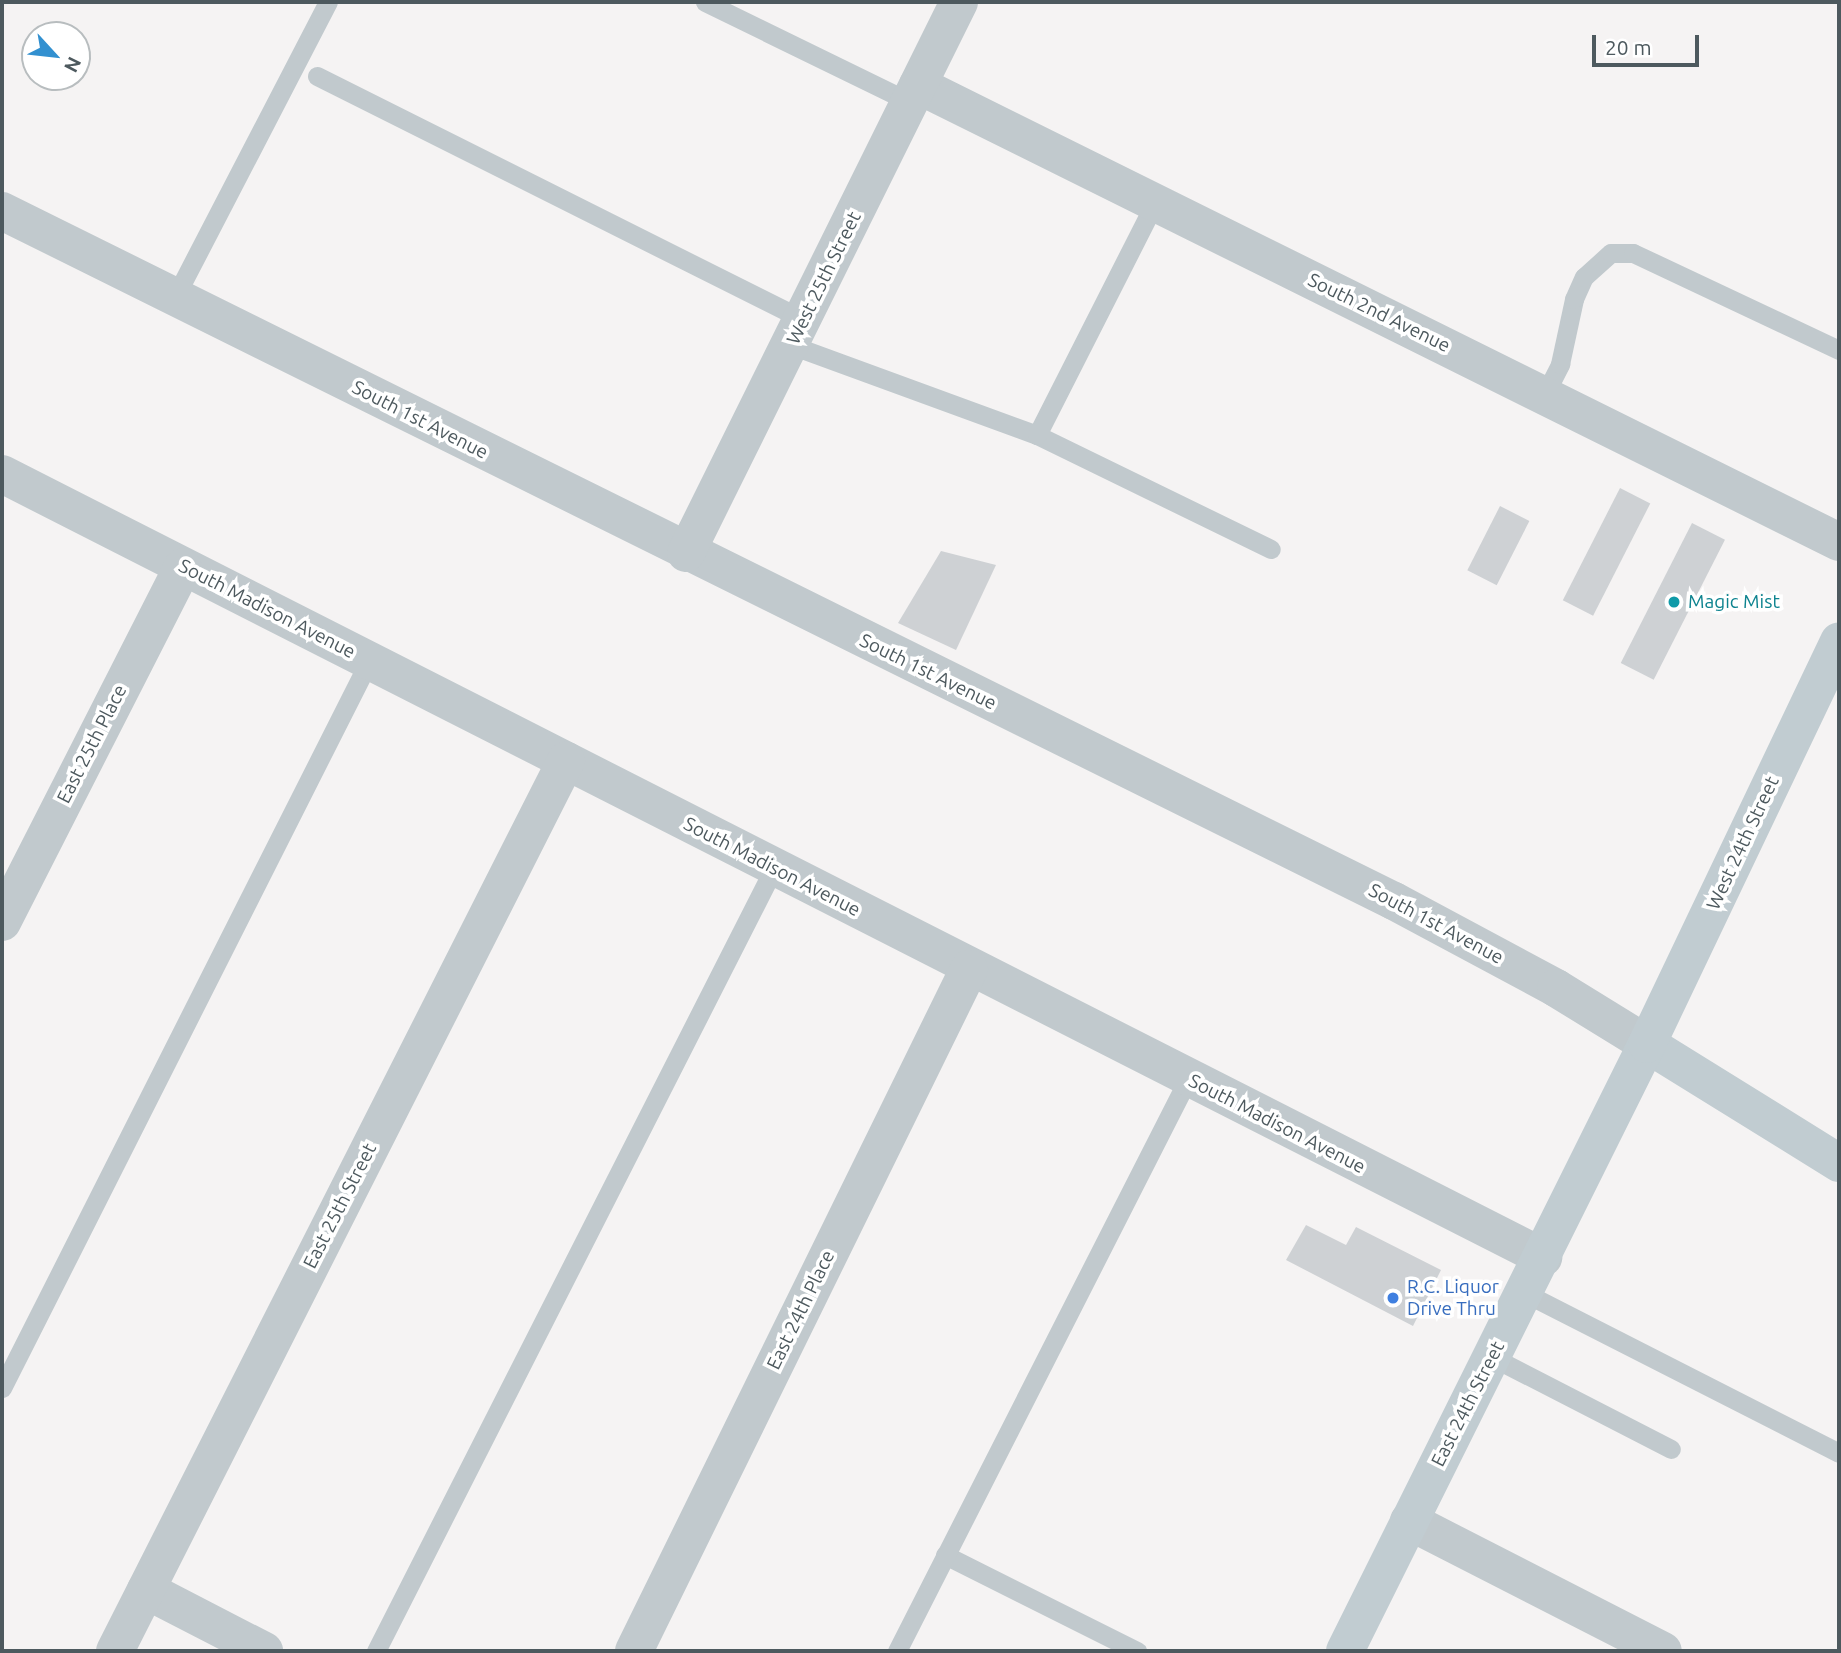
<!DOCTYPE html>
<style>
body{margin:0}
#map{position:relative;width:1841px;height:1653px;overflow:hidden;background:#f5f3f3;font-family:Ubuntu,sans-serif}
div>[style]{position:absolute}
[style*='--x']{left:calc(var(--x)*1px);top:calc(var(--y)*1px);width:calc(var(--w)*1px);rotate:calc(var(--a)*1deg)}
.building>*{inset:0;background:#ced1d4;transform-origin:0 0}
.lane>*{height:19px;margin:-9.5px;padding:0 9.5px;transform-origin:9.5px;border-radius:9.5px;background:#c1c9cd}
.street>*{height:38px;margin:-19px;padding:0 19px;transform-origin:19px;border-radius:19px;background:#c1c9cd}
.secondary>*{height:38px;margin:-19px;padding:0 19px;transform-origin:19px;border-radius:19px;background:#c1ccd1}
.dots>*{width:19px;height:19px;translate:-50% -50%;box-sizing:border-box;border:4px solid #fff;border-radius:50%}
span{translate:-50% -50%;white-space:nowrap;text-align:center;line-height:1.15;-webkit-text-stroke:7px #fff;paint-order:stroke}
.street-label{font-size:19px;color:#4d595e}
.culture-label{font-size:19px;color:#0d838f}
.left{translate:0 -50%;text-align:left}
.shop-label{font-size:19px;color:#366cbe}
.frame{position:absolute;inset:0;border:4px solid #4d595e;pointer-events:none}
.north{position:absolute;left:21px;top:21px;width:70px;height:70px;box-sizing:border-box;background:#fff;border:2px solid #b8bdbf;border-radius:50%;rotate:117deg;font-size:19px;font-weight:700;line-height:28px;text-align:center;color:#4d595e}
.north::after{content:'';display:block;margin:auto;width:24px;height:32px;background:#3290d0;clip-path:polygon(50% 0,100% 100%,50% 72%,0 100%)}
.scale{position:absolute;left:1592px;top:35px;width:107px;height:32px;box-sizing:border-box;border:4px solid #4d595e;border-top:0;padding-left:9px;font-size:21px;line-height:24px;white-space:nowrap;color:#4d595e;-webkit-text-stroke:5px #fff;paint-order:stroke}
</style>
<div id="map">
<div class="building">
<i style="left:1620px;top:488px;width:34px;height:126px;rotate:27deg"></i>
<i style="left:1500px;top:506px;width:33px;height:72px;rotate:27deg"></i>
<i style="left:1692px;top:523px;width:37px;height:157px;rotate:27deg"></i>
<i style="clip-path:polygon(941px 551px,996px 565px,956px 650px,898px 623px)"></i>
<i style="clip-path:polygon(1306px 1225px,1346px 1245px,1356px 1227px,1441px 1270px,1413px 1326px,1286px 1260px)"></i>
</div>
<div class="lane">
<i style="--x:705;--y:2;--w:228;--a:26"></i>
<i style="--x:317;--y:76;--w:545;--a:26.61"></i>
<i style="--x:175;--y:297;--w:332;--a:-62.6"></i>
<i style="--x:791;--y:345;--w:262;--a:20.1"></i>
<i style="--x:1037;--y:435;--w:260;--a:26"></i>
<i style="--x:1545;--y:394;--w:34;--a:-63"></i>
<i style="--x:1560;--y:364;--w:66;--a:-77.8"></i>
<i style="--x:1574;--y:299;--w:24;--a:-66"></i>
<i style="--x:1584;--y:277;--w:36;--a:-42"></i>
<i style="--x:1611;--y:253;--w:22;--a:0"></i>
<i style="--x:1633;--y:253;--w:228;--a:25.2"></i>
<i style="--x:1037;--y:435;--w:261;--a:-63.1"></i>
<i style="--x:1525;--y:1293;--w:352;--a:27"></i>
<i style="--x:1492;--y:1357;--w:201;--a:27.2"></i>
<i style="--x:2;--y:1388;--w:814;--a:-63.21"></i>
<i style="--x:945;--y:1555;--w:215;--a:26.6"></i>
<i style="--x:376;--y:1651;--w:878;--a:-63.06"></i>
<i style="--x:897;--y:1651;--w:642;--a:-63.04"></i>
</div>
<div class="street">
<i style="--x:918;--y:85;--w:1028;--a:26.39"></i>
<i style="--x:2;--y:211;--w:1554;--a:26.37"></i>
<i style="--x:1394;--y:901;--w:184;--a:28.2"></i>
<i style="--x:1556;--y:988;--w:107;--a:31.6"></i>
<i style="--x:2;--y:474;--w:1729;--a:26.94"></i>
<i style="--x:686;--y:553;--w:615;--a:-63.64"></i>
<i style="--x:2;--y:922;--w:398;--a:-63"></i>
<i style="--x:1409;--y:1521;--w:285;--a:27.1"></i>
<i style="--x:146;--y:1590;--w:133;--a:27.3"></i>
<i style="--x:115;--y:1651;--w:998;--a:-63.13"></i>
<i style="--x:634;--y:1651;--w:760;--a:-63.84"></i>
</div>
<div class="secondary">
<i style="--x:1647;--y:1044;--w:226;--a:31.8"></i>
<i style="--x:1345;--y:1651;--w:678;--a:-63.55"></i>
<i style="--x:1647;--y:1044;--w:446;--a:-64.5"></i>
</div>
<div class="dots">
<i style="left:1674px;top:602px;background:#0f9aa8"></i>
<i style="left:1393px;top:1298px;background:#3f7fe0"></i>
</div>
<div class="street-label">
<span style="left:824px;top:278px;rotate:-64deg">West 25th Street</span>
<span style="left:1379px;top:313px;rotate:26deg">South 2nd Avenue</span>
<span style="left:420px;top:420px;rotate:27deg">South 1st Avenue</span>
<span style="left:267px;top:609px;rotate:27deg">South Madison Avenue</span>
<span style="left:928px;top:672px;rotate:26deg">South 1st Avenue</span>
<span style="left:92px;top:744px;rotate:-63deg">East 25th Place</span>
<span style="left:1743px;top:843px;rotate:-65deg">West 24th Street</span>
<span style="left:772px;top:867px;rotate:27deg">South Madison Avenue</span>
<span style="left:1436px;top:924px;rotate:28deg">South 1st Avenue</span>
<span style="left:1277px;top:1124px;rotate:27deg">South Madison Avenue</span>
<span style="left:340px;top:1206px;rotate:-63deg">East 25th Street</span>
<span style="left:801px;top:1310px;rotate:-64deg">East 24th Place</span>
<span style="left:1468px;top:1404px;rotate:-63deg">East 24th Street</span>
</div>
<div class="culture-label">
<span class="left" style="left:1688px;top:602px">Magic Mist</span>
</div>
<div class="shop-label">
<span class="left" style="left:1407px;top:1298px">R.C. Liquor<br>Drive Thru</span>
</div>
<div class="frame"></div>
<div class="north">N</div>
<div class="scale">20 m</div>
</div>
